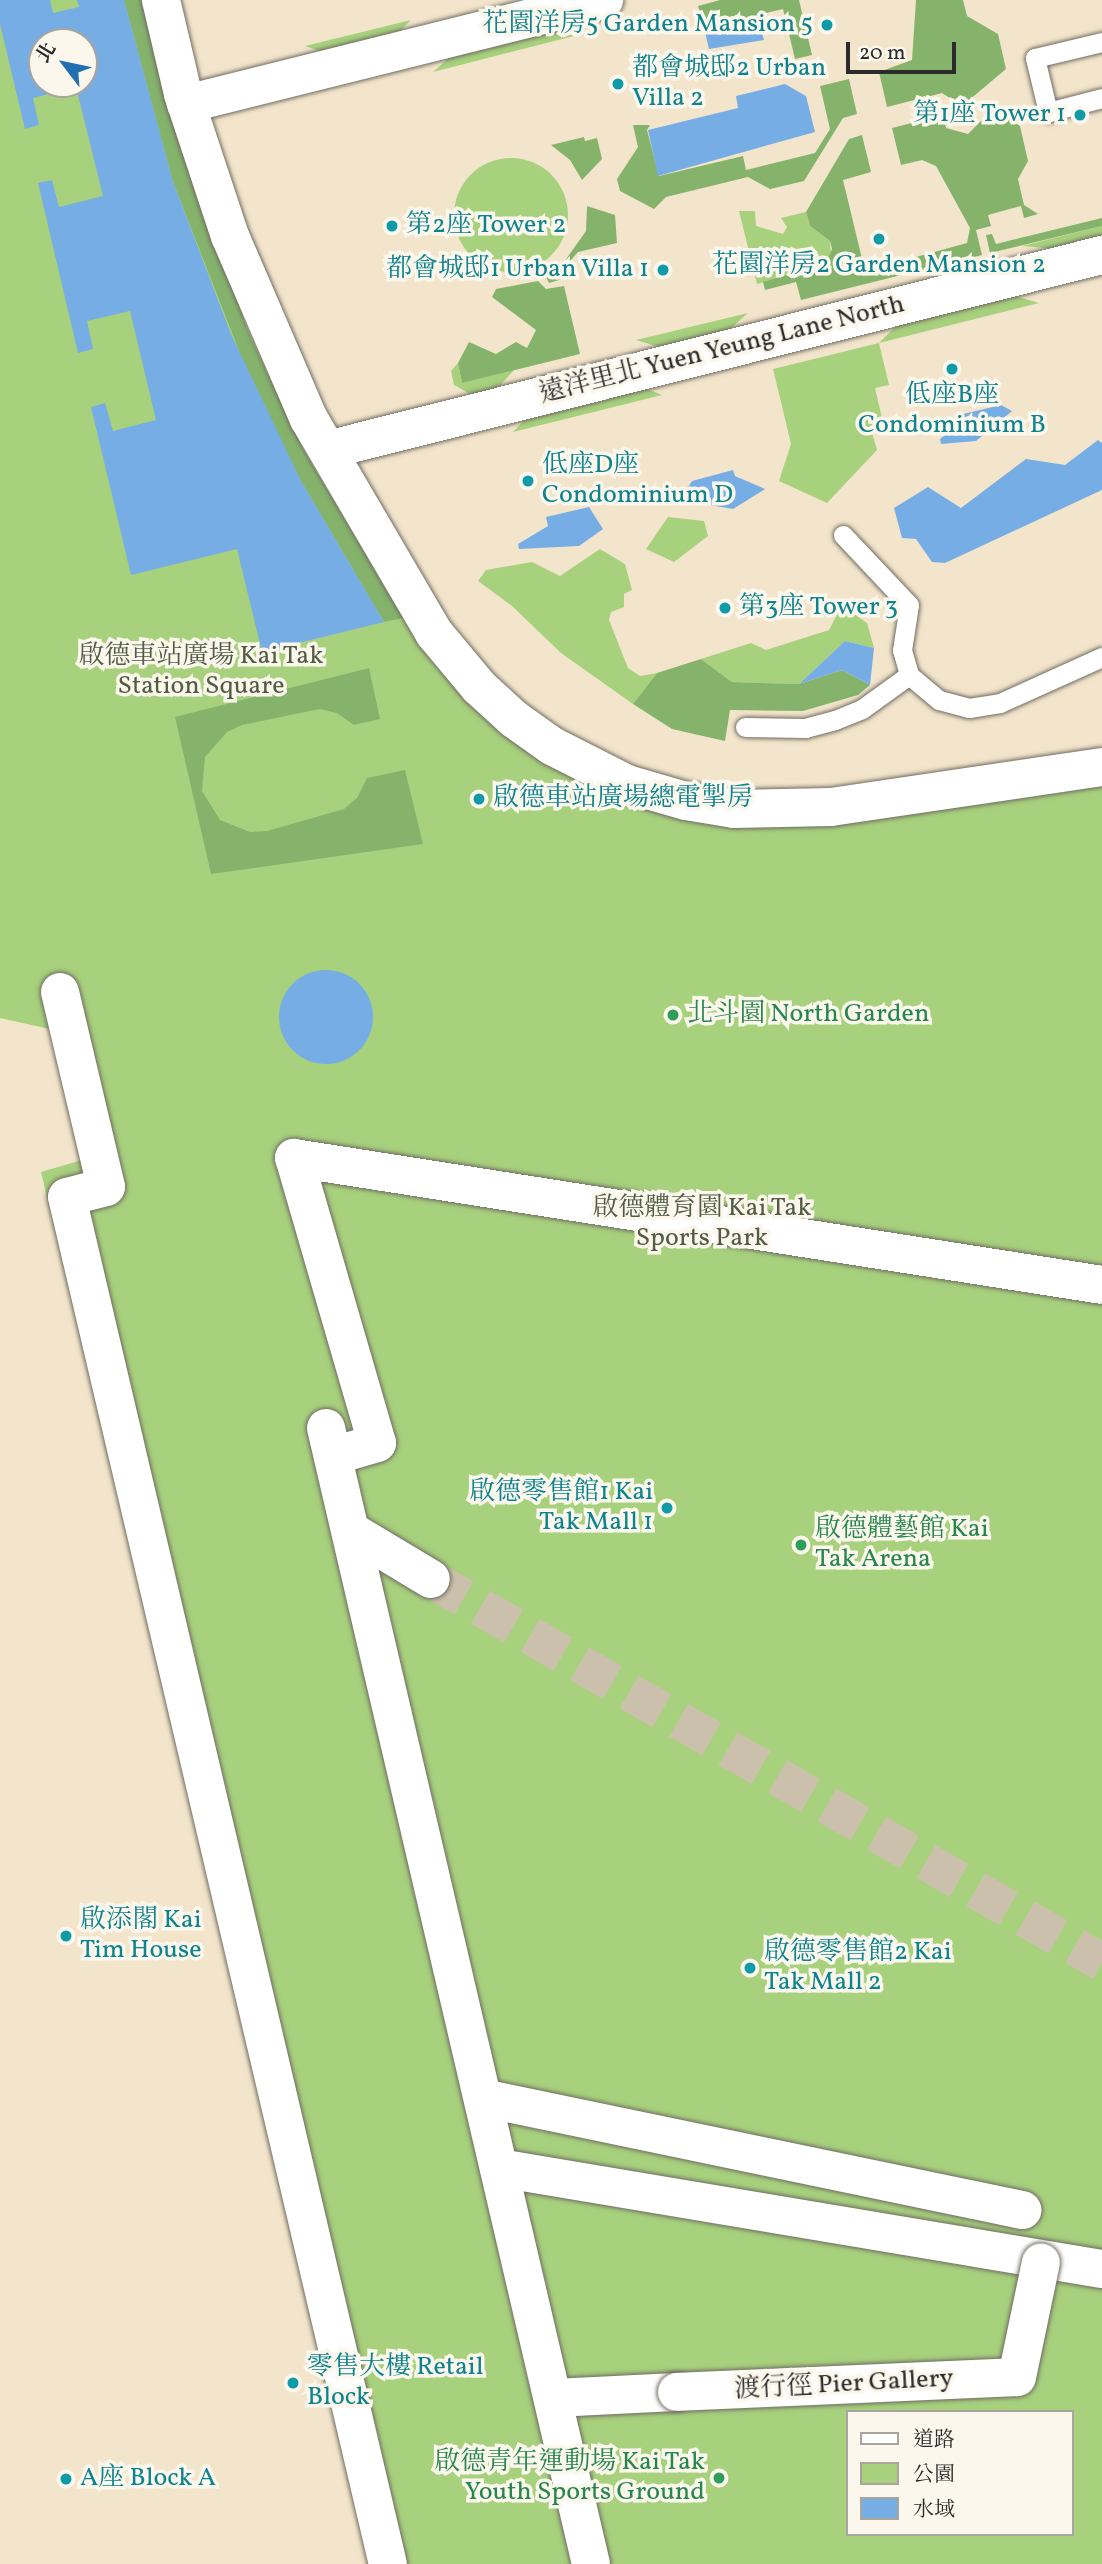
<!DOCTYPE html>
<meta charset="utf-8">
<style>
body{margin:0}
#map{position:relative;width:1102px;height:2564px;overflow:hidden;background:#f3e5cb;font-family:Vollkorn,"Noto Serif TC",serif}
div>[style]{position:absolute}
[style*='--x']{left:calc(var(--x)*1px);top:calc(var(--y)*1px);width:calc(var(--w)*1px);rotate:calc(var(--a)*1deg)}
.green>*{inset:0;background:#a7d17d}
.round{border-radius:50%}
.forest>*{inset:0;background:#85b36c}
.water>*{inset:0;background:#77ade5}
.street-tunnel>*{height:38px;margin-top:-19px;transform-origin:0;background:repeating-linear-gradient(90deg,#cbc0ab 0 38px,transparent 0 57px)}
.roads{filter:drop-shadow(0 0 2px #716c63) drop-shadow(0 0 2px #716c63)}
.lane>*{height:19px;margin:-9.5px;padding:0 9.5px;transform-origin:9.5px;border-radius:9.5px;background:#fff}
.street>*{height:38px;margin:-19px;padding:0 19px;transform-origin:19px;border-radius:19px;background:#fff}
.bridges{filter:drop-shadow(0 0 2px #716c63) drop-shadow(0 0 2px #716c63)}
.street-bridge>*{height:38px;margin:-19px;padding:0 19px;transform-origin:19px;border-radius:19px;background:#fff}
.dots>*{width:19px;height:19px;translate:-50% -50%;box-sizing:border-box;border:4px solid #fbf7ec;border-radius:50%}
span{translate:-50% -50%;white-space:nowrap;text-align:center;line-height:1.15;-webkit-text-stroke:7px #fbf7ec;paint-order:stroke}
.culture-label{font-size:26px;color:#0d838f}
.right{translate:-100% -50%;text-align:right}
.left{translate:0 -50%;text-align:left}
.street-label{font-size:26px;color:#2b2b2b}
.park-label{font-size:26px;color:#505d44}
.leisure-label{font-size:26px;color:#27864d}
.legend{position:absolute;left:846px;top:2410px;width:228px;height:126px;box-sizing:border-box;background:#fbf7ec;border:2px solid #a8a59f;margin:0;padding:9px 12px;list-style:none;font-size:21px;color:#2b2b2b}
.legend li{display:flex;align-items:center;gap:14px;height:35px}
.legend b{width:35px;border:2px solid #a8a59f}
.north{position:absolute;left:28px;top:28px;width:70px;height:70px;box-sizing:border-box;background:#fbf7ec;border:2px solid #a8a59f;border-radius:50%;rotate:302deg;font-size:19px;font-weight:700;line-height:28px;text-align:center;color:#2b2b2b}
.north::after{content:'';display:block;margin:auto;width:24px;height:32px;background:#1f6fb2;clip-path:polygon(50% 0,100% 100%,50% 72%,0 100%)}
.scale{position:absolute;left:846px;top:42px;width:110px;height:32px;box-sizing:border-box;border:4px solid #2b2b2b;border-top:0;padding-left:9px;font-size:21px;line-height:24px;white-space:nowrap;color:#2b2b2b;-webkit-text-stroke:5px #fbf7ec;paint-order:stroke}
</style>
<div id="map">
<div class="green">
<i style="clip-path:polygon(evenodd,0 0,141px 0,165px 99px,233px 297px,302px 447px,403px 618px,557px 770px,656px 811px,731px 825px,781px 827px,1102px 783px,1102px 2564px,370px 2564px,41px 1172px,82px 1160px,54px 1030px,0 1018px,0 0,42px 42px,84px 42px,84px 84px,42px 84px,42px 42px,0 0,848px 2412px,1072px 2412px,1072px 2534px,848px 2534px,848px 2412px)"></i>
<i style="clip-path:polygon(411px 20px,399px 32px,322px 52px,305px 46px)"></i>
<i style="clip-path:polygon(557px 31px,574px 36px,433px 72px,450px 57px)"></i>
<i class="round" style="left:454px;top:158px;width:114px;height:114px"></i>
<i style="clip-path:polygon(739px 211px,755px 211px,756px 226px,783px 234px,787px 227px,781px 218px,806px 212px,810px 226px,830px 241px,831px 257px,820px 269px,757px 284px)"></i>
<i style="clip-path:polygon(1102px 226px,1102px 246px,1068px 250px,1022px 246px)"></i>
<i style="clip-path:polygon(1012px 295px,1039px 303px,879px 343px,889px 385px,875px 388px,882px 418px,870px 426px,877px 450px,827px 503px,779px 481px,791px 444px,773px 369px,879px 343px,905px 317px)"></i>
<i style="clip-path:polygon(748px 313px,729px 330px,660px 347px,636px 340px)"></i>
<i style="clip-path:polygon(458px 363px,462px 383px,514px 370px,496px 390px,474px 396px,454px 385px,451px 371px)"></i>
<i style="clip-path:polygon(647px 389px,662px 395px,513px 432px,527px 417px)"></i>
<i style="clip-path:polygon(668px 517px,704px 521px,708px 536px,674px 562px,646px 549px)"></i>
<i style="clip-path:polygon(600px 549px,625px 564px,632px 590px,624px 594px,624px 607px,611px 612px,609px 620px,628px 668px,640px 676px,657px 673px,633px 704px,561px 653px,512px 606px,478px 581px,486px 570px,532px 562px,560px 576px)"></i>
<i style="clip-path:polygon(842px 605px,867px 623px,874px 648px,845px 641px,799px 684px,732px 682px,701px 659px,751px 643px,766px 650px,829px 630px)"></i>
</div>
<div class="forest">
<i style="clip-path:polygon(124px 0,141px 0,165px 99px,251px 339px,302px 447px,403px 618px,384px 622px,301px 481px,247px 371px,173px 182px)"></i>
<i style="clip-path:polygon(720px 0,799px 0,812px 55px,795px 59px,783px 9px,704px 28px,698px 6px)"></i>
<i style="clip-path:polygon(916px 0,963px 0,967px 16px,998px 34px,1006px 69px,962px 106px,942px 93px,887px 107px,879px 72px,912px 60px)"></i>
<i style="clip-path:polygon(849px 79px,857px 114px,843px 118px,804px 181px,770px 189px,748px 177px,666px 197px,654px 209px,620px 191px,617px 179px,638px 147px,633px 125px,650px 125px,647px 130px,659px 176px,743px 156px,746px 170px,815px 153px,830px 129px,820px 86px)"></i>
<i style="clip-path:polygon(993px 109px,1020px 126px,1028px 161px,1018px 179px,1024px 205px,1038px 214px,1024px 218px,1021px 206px,988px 215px,991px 226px,976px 230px,982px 255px,801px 300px,796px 282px,765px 290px,763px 282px,826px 264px,832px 249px,830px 241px,810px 226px,806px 212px,849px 139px,862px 135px,871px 172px,843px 180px,865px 271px,967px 243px,970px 228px,936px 166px,922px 160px,901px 165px,892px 128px,943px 115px,946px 128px,968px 134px)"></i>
<i style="clip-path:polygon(584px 137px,585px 141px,597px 138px,602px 159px,582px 180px,570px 160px,551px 145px)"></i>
<i style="clip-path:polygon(587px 206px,615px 215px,617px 243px,578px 252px,571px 260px,572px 276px,549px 283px,546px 277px,564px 262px,586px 231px)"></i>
<i style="clip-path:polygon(1102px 218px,1102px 226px,990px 253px,986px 235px,992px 234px,996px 244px)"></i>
<i style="clip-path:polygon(538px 281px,546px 289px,564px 286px,580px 354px,462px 383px,458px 363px,469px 342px,496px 354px,516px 342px,527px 348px,536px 330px,492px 297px,496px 289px)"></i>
<i style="clip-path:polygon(701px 659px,732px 682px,799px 684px,842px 670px,870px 685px,858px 695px,803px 711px,730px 710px,725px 741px,672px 729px,633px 704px,657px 673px)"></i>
<i style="clip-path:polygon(369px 668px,380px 719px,354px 725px,337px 713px,320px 709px,242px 725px,227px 732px,205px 757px,202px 791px,220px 820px,250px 832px,267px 831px,344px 809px,357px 798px,367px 778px,405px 770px,423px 844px,211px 874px,175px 717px)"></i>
</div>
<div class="water">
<i style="clip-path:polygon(evenodd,0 0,50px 0,53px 13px,79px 7px,77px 0,124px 0,173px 182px,231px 334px,301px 481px,384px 622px,262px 652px,237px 549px,131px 575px,91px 407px,105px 403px,113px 431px,156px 420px,130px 311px,87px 321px,93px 349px,78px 353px,38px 183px,52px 180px,59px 207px,103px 196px,76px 87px,33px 98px,39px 125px,25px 129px,0 24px,0 0,42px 42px,84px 42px,84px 84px,42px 84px,42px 42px)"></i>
<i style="clip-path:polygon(758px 19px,764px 40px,709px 49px,705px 32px)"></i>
<i style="clip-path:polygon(785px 84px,806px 96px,815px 132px,658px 176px,648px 130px,738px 108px,736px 96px)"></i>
<i style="clip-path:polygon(1001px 405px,1012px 411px,976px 441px,941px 444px,940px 439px,961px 423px,959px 415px)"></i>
<i style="clip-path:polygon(1098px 440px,1102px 443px,1102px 490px,945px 563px,932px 562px,916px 539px,902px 538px,894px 508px,928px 487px,961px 508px,1026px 459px,1065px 465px)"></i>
<i style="clip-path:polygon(733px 470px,735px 476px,765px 489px,733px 509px,680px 500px,692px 481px)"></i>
<i style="clip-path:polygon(589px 507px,603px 529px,579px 546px,519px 549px,518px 544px,548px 526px,546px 517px)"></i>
<i style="clip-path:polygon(845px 641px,874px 648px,870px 685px,842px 670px,799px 684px)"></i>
<i class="round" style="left:279px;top:970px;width:94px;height:94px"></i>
</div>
<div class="street-tunnel">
<i style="--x:431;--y:1579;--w:773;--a:29.72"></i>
</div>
<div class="roads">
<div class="lane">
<i style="--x:1102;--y:42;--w:69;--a:166.6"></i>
<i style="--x:1035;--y:58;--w:56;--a:76.5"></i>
<i style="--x:1048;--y:112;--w:56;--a:-14.5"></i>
<i style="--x:843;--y:535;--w:96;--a:46.7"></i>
<i style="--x:909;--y:605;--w:46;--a:98.8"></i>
<i style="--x:902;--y:650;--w:26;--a:74"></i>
<i style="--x:909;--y:675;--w:39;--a:40"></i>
<i style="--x:939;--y:700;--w:31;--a:15"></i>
<i style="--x:969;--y:708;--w:31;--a:-9"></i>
<i style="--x:1000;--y:703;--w:112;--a:-24.3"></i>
<i style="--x:745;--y:727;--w:60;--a:1"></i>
<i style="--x:805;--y:728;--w:31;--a:-15"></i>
<i style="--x:835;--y:720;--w:29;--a:-22"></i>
<i style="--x:862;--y:709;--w:58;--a:-35.9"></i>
</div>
<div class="street">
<i style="--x:161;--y:0;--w:97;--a:76.8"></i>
<i style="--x:183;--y:94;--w:150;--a:71.7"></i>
<i style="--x:230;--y:236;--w:199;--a:66.7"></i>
<i style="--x:309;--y:419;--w:248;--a:59.7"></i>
<i style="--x:434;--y:633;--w:70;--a:50.2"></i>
<i style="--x:479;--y:687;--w:47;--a:42.4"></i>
<i style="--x:514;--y:719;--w:47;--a:35.4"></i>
<i style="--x:552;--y:746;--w:84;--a:26.9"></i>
<i style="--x:627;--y:784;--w:61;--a:16.1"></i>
<i style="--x:686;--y:801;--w:49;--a:9.5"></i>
<i style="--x:734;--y:809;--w:97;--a:-1.2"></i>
<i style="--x:831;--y:807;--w:274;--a:-8.4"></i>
<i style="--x:186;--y:104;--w:431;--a:-14"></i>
<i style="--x:343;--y:446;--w:783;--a:-14.13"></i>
<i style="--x:60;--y:992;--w:200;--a:76.7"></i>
<i style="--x:106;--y:1187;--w:40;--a:165.6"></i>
<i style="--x:67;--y:1197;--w:1404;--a:76.79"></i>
<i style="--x:326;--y:1428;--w:1166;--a:76.87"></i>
<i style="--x:333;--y:1456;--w:46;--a:-16.5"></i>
<i style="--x:377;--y:1443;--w:297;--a:-106.2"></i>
<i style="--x:294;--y:1158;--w:818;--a:8.93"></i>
<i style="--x:351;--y:1531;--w:93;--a:31"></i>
<i style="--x:483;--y:2098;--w:551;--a:11.74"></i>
<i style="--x:499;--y:2168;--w:611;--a:9.51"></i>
<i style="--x:553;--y:2398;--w:124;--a:-2.8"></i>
</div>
</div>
<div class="bridges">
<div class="street-bridge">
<i style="--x:677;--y:2392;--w:340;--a:-2.5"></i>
<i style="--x:1017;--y:2377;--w:117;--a:-78.2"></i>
</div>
</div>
<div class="dots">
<i style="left:827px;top:25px;background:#0f9aa8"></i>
<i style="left:618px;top:84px;background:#0f9aa8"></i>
<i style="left:1080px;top:115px;background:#0f9aa8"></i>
<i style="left:392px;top:226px;background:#0f9aa8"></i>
<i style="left:879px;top:239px;background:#0f9aa8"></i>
<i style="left:663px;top:270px;background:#0f9aa8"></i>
<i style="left:952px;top:369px;background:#0f9aa8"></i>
<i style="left:528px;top:481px;background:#0f9aa8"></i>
<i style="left:725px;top:608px;background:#0f9aa8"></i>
<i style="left:479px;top:799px;background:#0f9aa8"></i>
<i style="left:673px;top:1015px;background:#2e9e5b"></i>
<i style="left:667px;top:1508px;background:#0f9aa8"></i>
<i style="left:801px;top:1545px;background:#2e9e5b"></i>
<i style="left:66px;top:1936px;background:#0f9aa8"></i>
<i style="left:750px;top:1968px;background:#0f9aa8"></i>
<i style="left:293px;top:2383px;background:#0f9aa8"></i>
<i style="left:719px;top:2478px;background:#2e9e5b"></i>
<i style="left:66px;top:2479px;background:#0f9aa8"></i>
</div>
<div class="culture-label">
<span class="right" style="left:813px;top:25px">花園洋房5 Garden Mansion 5</span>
<span class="left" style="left:632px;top:84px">都會城邸2 Urban<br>Villa 2</span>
<span class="right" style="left:1066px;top:115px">第1座 Tower 1</span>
<span class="left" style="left:406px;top:226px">第2座 Tower 2</span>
<span style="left:879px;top:266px">花園洋房2 Garden Mansion 2</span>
<span class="right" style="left:649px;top:270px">都會城邸1 Urban Villa 1</span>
<span style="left:952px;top:411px">低座B座<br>Condominium B</span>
<span class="left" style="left:542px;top:481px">低座D座<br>Condominium D</span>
<span class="left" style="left:739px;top:608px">第3座 Tower 3</span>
<span class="left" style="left:493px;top:799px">啟德車站廣場總電掣房</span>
<span class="right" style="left:653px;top:1508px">啟德零售館1 Kai<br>Tak Mall 1</span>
<span class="left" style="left:80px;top:1936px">啟添閣 Kai<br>Tim House</span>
<span class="left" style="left:764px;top:1968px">啟德零售館2 Kai<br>Tak Mall 2</span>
<span class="left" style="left:307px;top:2383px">零售大樓 Retail<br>Block</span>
<span class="left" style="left:80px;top:2479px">A座 Block A</span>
</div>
<div class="street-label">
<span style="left:722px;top:350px;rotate:-14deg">遠洋里北 Yuen Yeung Lane North</span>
<span style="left:844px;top:2385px;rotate:-3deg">渡行徑 Pier Gallery</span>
</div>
<div class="park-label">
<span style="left:201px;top:672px">啟德車站廣場 Kai Tak<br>Station Square</span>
<span style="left:702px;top:1224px">啟德體育園 Kai Tak<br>Sports Park</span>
</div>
<div class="leisure-label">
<span class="left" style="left:687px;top:1015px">北斗園 North Garden</span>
<span class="left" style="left:815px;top:1545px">啟德體藝館 Kai<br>Tak Arena</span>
<span class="right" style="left:705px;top:2478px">啟德青年運動場 Kai Tak<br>Youth Sports Ground</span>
</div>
<ul class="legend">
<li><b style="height:9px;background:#fff"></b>道路</li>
<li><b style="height:19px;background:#a7d17d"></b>公園</li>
<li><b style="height:19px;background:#77ade5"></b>水域</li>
</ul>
<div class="north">北</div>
<div class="scale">20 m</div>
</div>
